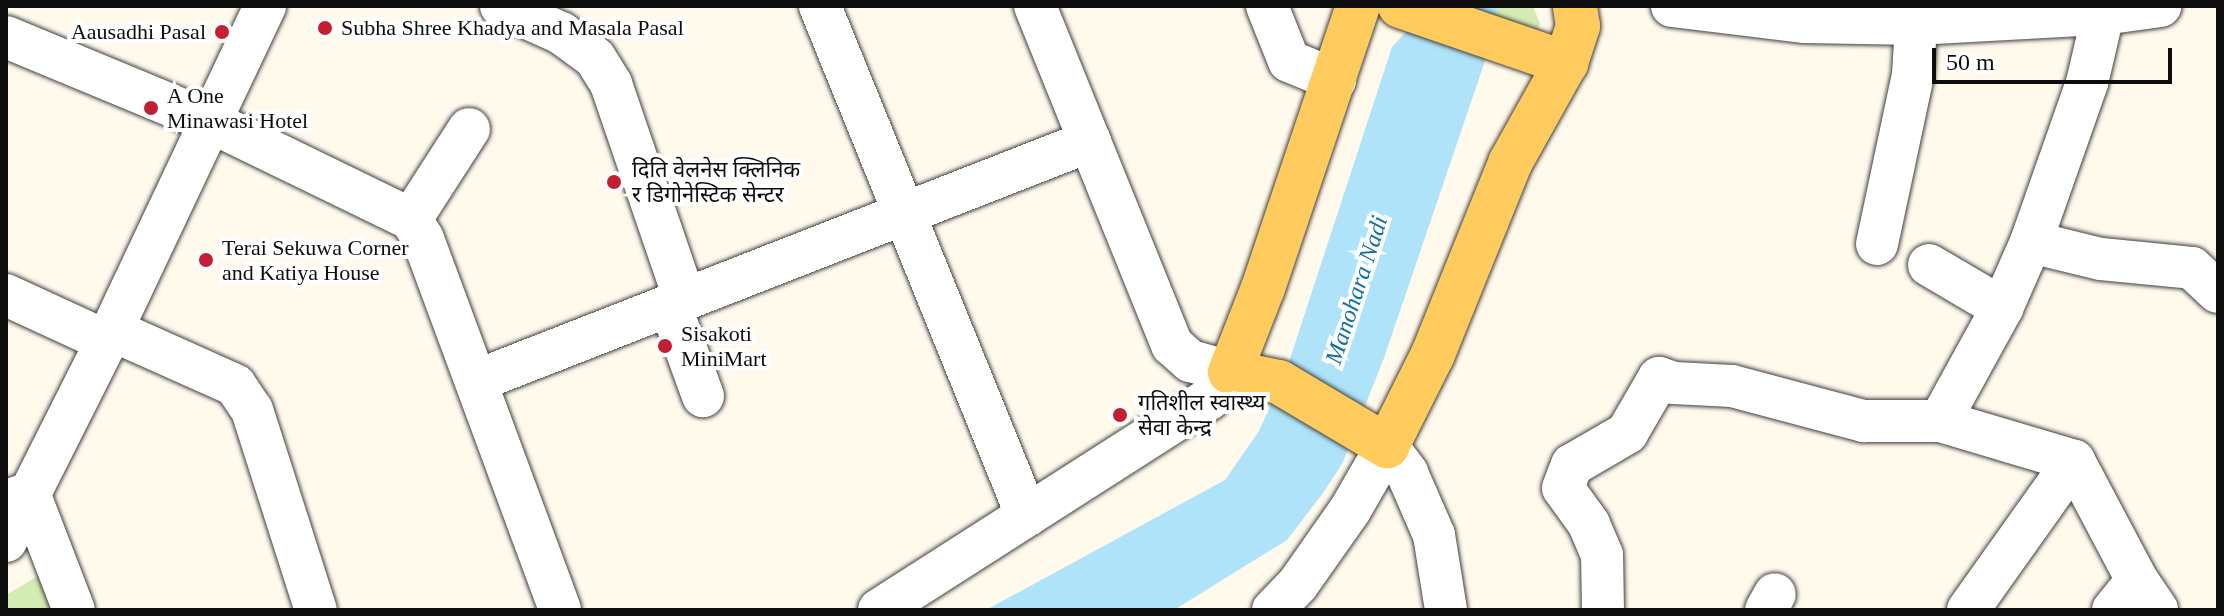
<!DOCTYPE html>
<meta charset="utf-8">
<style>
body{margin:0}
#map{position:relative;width:2224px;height:616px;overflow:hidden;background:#fffaec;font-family:"Times New Roman","Noto Sans Devanagari",serif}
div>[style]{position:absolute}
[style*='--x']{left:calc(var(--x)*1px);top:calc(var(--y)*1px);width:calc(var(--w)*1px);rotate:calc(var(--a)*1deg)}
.green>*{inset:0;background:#d5ebb4}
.water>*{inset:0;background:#aee3f9}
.roads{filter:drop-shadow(0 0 2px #404040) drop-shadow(0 0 2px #404040)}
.minor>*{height:42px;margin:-21px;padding:0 21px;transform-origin:21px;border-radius:21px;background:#fff}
.major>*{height:44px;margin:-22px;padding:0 22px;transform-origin:22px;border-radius:22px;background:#ffcb5c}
.dots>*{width:22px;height:22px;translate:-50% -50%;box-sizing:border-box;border:4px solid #fff;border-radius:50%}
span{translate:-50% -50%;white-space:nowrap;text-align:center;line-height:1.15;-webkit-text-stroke:8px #fff;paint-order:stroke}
.poi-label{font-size:22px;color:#0d0d0d}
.left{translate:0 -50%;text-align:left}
.right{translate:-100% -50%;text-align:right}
.water-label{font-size:24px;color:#106fa4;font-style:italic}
.frame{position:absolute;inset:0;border:8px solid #0d0d0d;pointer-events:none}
.scale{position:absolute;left:1932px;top:48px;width:240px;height:36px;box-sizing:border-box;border:4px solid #0d0d0d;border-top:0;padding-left:10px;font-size:24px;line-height:28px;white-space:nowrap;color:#0d0d0d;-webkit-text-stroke:6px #fff;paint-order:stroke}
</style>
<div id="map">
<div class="green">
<i style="clip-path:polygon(1497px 6px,1533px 6px,1540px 24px,1534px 40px,1493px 23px)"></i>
<i style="clip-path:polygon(48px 570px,62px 610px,6px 610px,6px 595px)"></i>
</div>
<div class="water">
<i style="clip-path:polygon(1419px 6px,1497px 6px,1486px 58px,1384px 358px,1342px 464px,1323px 493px,1287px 540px,1174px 610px,986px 610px,1225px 480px,1259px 431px,1288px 365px,1392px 47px,1415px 22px)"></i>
</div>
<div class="roads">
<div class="minor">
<i style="--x:501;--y:6;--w:66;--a:24.2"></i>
<i style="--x:561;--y:33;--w:42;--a:36.3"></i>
<i style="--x:595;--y:58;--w:31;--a:58"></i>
<i style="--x:611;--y:84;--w:228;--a:71.1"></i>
<i style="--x:820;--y:6;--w:550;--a:67.91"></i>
<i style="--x:1267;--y:6;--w:59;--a:68.2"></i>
<i style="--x:1289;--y:61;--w:50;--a:22.4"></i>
<i style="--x:1672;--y:6;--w:134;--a:6.9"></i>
<i style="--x:1805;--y:22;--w:111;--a:1"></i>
<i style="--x:1916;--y:24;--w:187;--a:-3.1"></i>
<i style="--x:2103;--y:14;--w:58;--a:-8"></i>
<i style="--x:6;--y:37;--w:220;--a:22.5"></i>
<i style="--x:209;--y:121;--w:225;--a:25.9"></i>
<i style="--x:411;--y:219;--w:23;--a:59"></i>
<i style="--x:423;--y:239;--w:395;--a:69.7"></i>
<i style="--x:411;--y:219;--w:107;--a:-57.2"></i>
<i style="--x:2031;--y:242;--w:169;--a:-70.6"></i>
<i style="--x:2087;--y:83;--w:71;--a:-76.9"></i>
<i style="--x:1877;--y:244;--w:173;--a:-78"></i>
<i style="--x:1913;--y:75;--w:51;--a:-86.6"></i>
<i style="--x:1929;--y:265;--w:85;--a:30.5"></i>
<i style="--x:2002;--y:308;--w:72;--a:-66.3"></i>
<i style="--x:2031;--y:242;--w:72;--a:13.7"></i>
<i style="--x:2101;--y:259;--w:91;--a:5.6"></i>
<i style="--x:2192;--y:268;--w:35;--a:43"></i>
<i style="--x:6;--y:295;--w:110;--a:24.7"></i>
<i style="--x:670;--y:305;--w:97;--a:70.1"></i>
<i style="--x:112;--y:330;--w:135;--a:24.1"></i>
<i style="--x:235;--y:385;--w:30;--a:56"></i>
<i style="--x:252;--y:410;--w:210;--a:72.3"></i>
<i style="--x:476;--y:381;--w:659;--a:-21.35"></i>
<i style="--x:1940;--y:421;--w:129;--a:-61.2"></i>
<i style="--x:12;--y:499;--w:18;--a:-19"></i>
<i style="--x:29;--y:493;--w:125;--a:69"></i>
<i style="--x:6;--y:541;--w:236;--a:-63.3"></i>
<i style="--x:112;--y:330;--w:358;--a:-64.7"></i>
<i style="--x:879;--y:610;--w:392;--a:-32.6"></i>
<i style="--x:1209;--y:399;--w:34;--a:-52"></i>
<i style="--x:1230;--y:372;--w:41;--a:-164.6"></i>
<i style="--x:1190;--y:361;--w:24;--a:-138"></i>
<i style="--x:1172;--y:345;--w:366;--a:-112"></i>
<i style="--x:1273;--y:610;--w:36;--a:-46"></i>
<i style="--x:1298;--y:584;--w:90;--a:-54.9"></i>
<i style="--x:1350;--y:510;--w:74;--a:-60"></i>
<i style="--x:1387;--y:446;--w:34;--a:53"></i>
<i style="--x:1407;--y:473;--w:68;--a:66.5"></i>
<i style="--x:1434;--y:535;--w:76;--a:80.9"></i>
<i style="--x:1603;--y:610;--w:55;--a:-91"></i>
<i style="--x:1602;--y:555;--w:34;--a:-113"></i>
<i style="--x:1589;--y:524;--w:44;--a:-125.8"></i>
<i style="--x:1563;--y:488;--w:25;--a:-69"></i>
<i style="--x:1572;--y:465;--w:64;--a:-30.2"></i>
<i style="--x:1627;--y:433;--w:64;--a:-59.8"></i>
<i style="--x:1659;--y:378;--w:16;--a:18"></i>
<i style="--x:1674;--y:383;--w:58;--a:3"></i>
<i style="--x:1732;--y:386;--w:137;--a:14.9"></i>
<i style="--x:1864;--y:421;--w:76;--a:0"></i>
<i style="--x:1940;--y:421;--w:140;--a:16.6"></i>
<i style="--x:1766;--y:610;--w:18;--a:-61"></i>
<i style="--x:1968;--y:610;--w:183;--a:-54.6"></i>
<i style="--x:2074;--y:461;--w:135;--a:62.1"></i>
<i style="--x:2137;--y:580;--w:36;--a:56"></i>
<i style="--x:2113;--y:610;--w:38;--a:-51"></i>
</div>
<div class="major">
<i style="--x:1358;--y:6;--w:298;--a:108.6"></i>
<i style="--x:1263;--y:288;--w:90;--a:111.4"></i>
<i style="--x:1230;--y:372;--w:50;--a:11.5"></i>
<i style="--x:1279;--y:382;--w:126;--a:30.7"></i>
<i style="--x:1387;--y:446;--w:103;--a:-63.4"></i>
<i style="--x:1433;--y:354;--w:206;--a:-68"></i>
<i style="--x:1510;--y:163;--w:115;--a:-60.8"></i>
<i style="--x:1566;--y:63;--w:39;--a:-72"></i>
<i style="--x:1578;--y:26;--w:20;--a:-99"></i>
<i style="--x:1400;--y:6;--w:176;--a:19"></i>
</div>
</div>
<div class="dots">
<i style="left:325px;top:28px;background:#c31e32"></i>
<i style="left:222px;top:32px;background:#c31e32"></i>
<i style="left:151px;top:108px;background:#c31e32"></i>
<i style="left:614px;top:182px;background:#c31e32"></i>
<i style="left:206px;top:260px;background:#c31e32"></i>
<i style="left:665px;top:346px;background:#c31e32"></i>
<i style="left:1120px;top:415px;background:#c31e32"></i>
</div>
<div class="poi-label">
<span class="left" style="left:341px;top:28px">Subha Shree Khadya and Masala Pasal</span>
<span class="right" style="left:206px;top:32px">Aausadhi Pasal</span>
<span class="left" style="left:167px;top:108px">A One<br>Minawasi Hotel</span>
<span class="left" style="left:632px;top:182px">दिति वेलनेस क्लिनिक<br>र डिगोनेस्टिक सेन्टर</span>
<span class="left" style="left:222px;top:260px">Terai Sekuwa Corner<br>and Katiya House</span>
<span class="left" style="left:681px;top:346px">Sisakoti<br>MiniMart</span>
<span class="left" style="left:1138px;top:415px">गतिशील स्वास्थ्य<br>सेवा केन्द्र</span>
</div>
<div class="water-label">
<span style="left:1357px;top:290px;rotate:-72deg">Manohara Nadi</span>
</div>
<div class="frame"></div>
<div class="scale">50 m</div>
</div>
